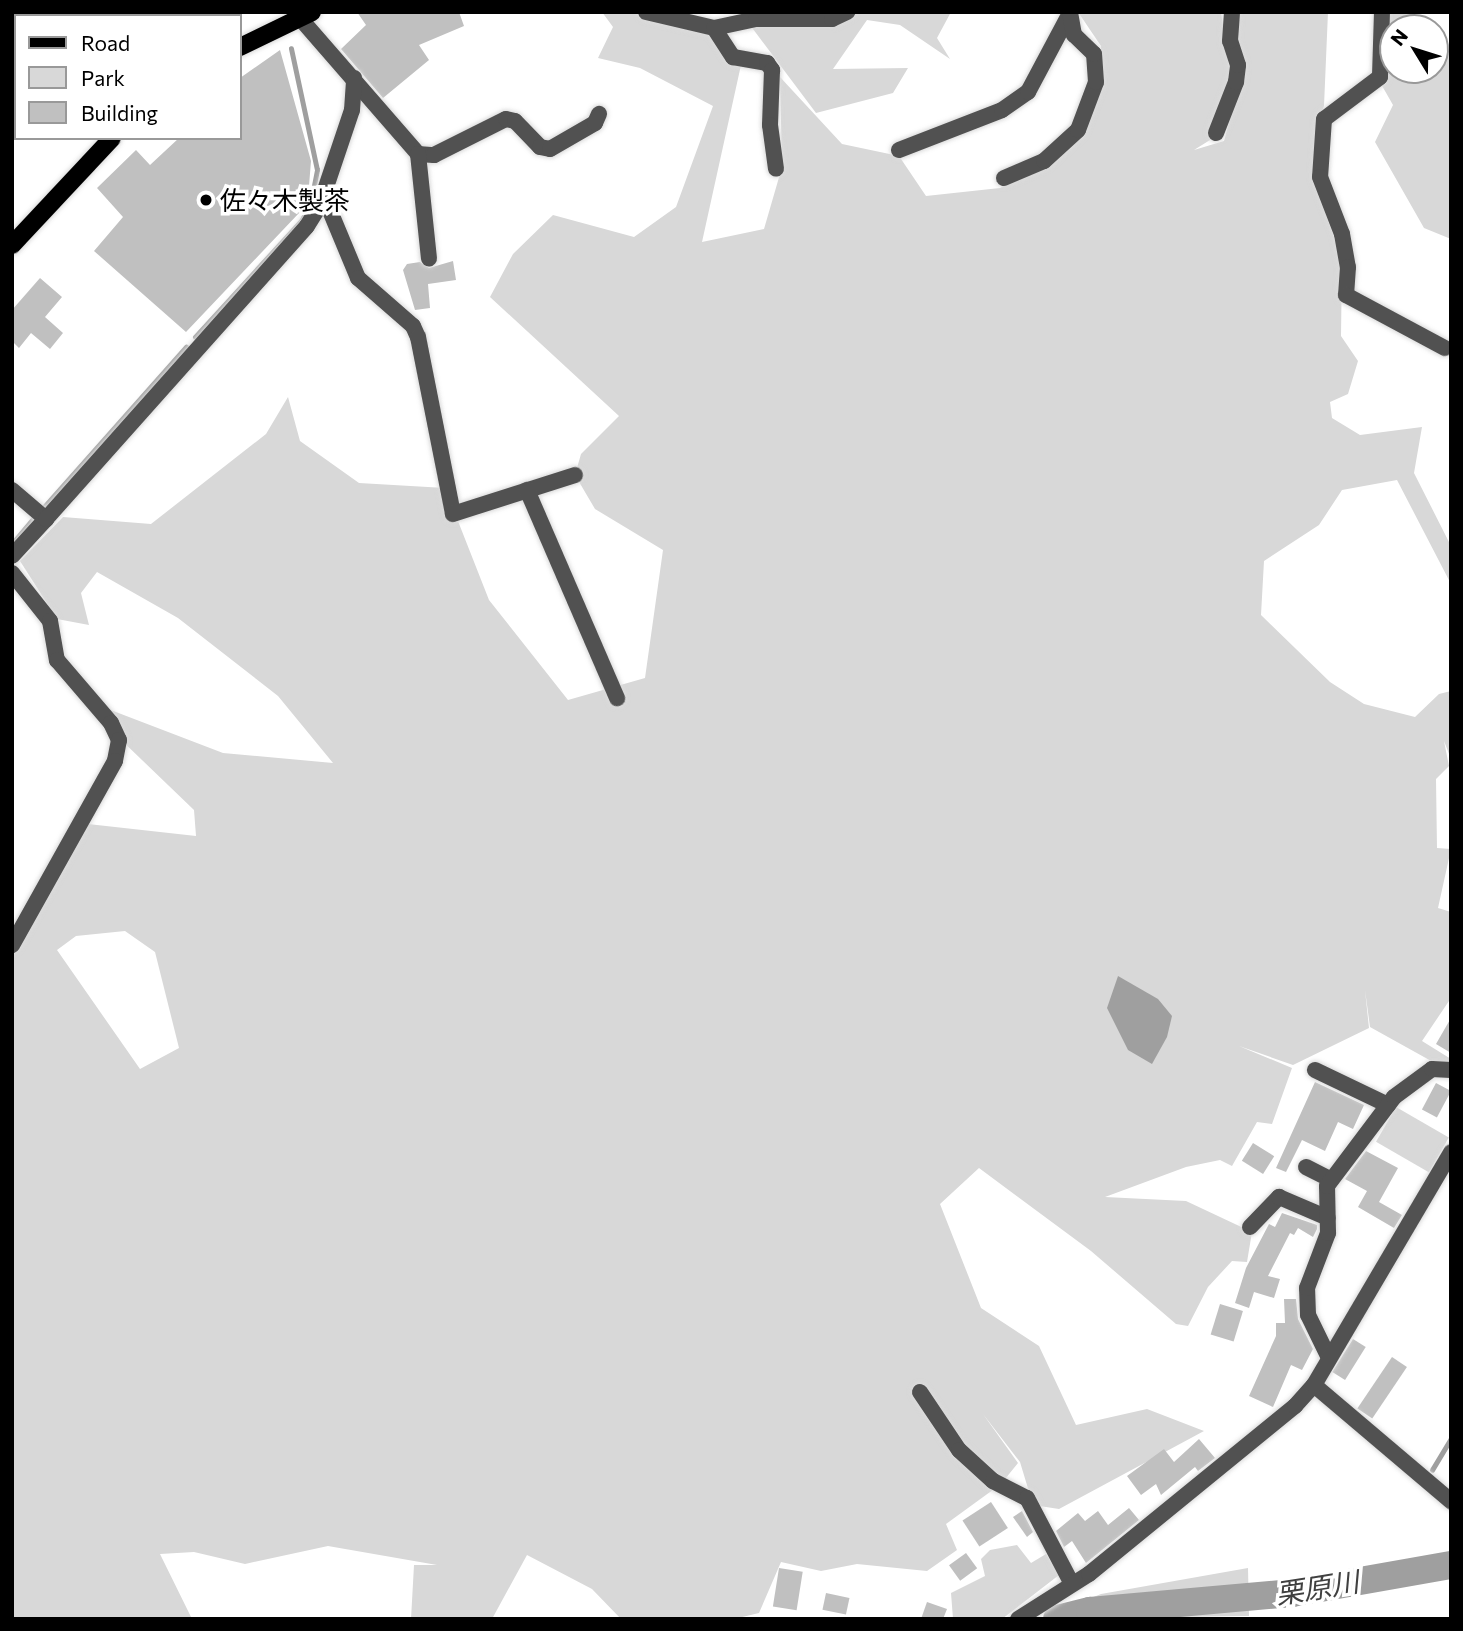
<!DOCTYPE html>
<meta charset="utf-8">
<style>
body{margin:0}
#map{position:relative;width:1463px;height:1631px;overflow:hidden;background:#fff;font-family:Commissioner,"Noto Sans JP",sans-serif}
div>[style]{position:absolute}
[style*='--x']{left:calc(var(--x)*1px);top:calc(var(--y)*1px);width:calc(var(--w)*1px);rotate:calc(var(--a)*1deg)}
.green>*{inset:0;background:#d8d8d8;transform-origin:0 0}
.water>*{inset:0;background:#9f9f9f}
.stream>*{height:4.5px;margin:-2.25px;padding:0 2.25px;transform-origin:2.25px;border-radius:2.25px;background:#9f9f9f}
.river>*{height:28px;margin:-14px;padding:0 14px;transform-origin:14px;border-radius:14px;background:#9f9f9f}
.building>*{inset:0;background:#c0c0c0;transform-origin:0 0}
.roads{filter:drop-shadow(0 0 2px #dbdbdb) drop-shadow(0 0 2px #dbdbdb)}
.minor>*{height:16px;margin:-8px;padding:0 8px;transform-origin:8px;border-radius:8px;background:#515151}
.major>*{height:18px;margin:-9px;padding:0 9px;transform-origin:9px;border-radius:9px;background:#000}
.dots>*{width:19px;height:19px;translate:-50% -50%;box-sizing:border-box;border:4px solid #fff;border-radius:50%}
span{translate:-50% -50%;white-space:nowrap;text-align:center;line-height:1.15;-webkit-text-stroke:7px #fff;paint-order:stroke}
.poi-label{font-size:26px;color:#000}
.left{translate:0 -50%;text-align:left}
.water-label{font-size:28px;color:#404040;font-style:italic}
.frame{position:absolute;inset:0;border:14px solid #000;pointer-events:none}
.legend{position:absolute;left:14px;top:14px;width:228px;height:126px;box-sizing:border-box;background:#fff;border:2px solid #999;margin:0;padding:9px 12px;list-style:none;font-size:21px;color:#000}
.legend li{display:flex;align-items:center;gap:14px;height:35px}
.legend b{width:35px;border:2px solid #999}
.north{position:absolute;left:1379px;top:14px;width:70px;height:70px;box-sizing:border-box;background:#fff;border:2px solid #999;border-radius:50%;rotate:308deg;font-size:19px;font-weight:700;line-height:28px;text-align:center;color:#000}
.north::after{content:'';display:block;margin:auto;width:24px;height:32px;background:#000;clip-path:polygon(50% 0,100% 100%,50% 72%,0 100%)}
</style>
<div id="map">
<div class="green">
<i style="clip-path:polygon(evenodd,602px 12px,637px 12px,711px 36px,741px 65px,702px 242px,764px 229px,782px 167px,780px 77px,842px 144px,899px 156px,926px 196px,1000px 188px,1064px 153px,1101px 81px,1101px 46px,1078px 12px,1221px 12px,1230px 74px,1210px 140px,1194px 150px,1224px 141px,1242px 76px,1237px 12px,1328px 12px,1324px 106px,1316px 129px,1320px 198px,1342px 260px,1341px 336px,1358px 361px,1348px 394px,1330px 402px,1332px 418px,1360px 435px,1422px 427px,1414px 473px,1451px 546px,1451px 584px,1397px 480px,1342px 490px,1319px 525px,1264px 561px,1261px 615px,1330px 682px,1364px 704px,1415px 717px,1439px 694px,1451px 691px,1451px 759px,1444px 741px,1449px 766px,1436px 779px,1437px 848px,1451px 849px,1438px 908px,1451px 912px,1451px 998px,1422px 1041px,1451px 1059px,1447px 1065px,1433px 1062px,1370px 1027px,1365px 990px,1369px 1028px,1293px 1065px,1239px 1046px,1292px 1068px,1272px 1124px,1257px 1122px,1232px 1166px,1220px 1160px,1186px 1167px,1105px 1197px,1186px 1201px,1252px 1232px,1247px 1262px,1232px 1261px,1208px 1287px,1188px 1326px,1176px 1324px,1091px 1251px,979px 1168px,940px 1204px,981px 1308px,1039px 1346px,1076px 1425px,1147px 1409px,1204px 1431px,1059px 1509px,1033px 1505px,1020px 1462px,983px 1414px,1018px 1463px,1001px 1484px,946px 1524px,957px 1550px,927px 1571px,857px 1564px,821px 1571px,781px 1562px,759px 1613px,734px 1619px,621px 1619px,592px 1589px,527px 1555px,492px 1619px,411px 1619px,414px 1565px,437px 1565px,328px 1546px,245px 1564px,194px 1552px,160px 1554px,192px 1619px,12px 1619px,12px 954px,88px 824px,196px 836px,194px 810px,116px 735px,95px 704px,223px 753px,333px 763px,278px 696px,178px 618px,97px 572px,81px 593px,89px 625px,57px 619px,20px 561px,63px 517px,151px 524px,266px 434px,288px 397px,300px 441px,359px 483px,445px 488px,489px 600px,568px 700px,645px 678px,663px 550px,595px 509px,575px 475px,581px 454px,619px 416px,490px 297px,513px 254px,553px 215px,634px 237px,676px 207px,713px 106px,640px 68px,598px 58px,613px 27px,602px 12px,125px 931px,155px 952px,179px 1048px,140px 1069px,57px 950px,76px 936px,125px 931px)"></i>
<i style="clip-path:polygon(853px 12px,951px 12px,937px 38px,950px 59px,900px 25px,867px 20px,833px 69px,908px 68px,893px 93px,816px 113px,750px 25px)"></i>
<i style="clip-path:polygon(1382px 12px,1412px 12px,1425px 28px,1393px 28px,1393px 70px,1435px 70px,1435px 40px,1451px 56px,1451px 239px,1424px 228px,1375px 142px,1393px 105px,1381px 84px)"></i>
<i style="left:1396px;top:1107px;width:61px;height:40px;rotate:30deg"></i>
<i style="clip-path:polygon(1017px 1545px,1031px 1563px,1046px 1554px,1059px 1575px,1002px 1619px,953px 1619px,951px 1593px,985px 1576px,981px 1559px,990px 1550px)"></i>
<i style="clip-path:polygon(1248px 1568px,1249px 1616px,1040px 1619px,1101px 1594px)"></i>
</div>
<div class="water">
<i style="clip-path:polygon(1118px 976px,1158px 999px,1172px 1016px,1167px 1037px,1152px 1064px,1128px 1050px,1107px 1008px)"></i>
</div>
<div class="stream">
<i style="--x:195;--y:337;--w:159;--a:-47.6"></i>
<i style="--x:302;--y:220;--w:21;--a:-65"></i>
<i style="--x:311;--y:201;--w:32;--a:-79"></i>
<i style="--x:317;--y:170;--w:124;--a:-102.1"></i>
<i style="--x:44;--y:507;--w:214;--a:-48.4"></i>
<i style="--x:12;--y:544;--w:35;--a:-50"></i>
<i style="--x:1432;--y:1470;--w:37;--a:-59"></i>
</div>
<div class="river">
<i style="--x:1057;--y:1619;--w:34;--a:-14"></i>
<i style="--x:1090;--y:1611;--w:203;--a:-5.1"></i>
<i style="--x:1292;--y:1593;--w:161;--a:-10"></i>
</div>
<div class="building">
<i style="clip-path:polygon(357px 12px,459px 12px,464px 26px,419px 45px,429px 60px,383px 98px,341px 49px,366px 25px)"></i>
<i style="clip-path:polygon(280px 50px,311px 161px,309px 186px,300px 212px,186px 332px,94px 251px,123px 217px,97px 188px,136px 150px,150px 165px,179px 138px,240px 138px,240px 78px)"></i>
<i style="clip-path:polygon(453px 261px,456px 280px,428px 284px,430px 308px,415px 310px,403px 270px,407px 264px,420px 262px,429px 268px)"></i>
<i style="clip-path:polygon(40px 278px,62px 297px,45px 317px,63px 333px,50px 349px,31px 333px,19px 348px,12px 341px,12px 310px)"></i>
<i style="clip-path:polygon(1451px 1018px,1451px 1053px,1436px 1044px)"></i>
<i style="clip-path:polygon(1315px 1082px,1364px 1105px,1353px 1129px,1338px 1122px,1325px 1151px,1302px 1140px,1286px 1172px,1276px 1168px)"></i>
<i style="left:1436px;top:1083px;width:17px;height:30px;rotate:28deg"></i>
<i style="left:1253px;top:1143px;width:25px;height:21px;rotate:32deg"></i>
<i style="clip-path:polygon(1366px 1151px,1398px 1168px,1379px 1202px,1402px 1215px,1394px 1228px,1358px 1207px,1367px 1191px,1345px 1179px)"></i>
<i style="clip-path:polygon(1282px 1213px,1317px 1225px,1317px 1229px,1313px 1237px,1298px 1228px,1294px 1235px,1290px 1233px,1268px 1276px,1280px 1279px,1274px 1298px,1254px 1292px,1249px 1308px,1235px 1303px,1246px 1268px,1269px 1224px,1275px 1227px)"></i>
<i style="clip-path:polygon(1284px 1299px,1296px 1299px,1298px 1319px,1313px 1349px,1302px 1370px,1291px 1365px,1273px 1407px,1249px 1396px,1276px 1336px,1276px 1323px,1285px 1323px)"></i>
<i style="left:1220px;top:1304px;width:24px;height:32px;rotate:17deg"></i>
<i style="left:1353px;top:1339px;width:15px;height:39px;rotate:32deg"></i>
<i style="left:1392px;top:1357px;width:18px;height:62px;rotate:34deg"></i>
<i style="clip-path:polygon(1199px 1439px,1215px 1458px,1198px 1471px,1195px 1467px,1161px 1495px,1156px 1484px,1141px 1495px,1127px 1476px,1164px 1449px,1174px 1462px)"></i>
<i style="left:991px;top:1502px;width:31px;height:34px;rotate:57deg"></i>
<i style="clip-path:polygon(1129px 1508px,1139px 1520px,1086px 1563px,1072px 1541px,1064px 1547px,1056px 1531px,1078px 1513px,1085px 1521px,1098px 1511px,1108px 1525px)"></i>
<i style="clip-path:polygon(1022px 1511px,1033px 1532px,1027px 1537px,1013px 1517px)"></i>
<i style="left:966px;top:1553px;width:19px;height:21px;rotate:54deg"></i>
<i style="left:779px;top:1568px;width:24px;height:39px;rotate:9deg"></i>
<i style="left:826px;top:1593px;width:24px;height:17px;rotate:12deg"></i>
<i style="clip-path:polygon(927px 1602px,947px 1609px,943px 1619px,921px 1619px)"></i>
</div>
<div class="roads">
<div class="minor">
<i style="--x:646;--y:12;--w:70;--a:13.2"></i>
<i style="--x:714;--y:28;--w:43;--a:-12.1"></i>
<i style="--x:756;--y:19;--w:76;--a:0"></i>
<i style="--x:832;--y:19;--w:17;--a:-25"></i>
<i style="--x:1382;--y:12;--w:65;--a:91.8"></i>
<i style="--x:1380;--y:77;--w:70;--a:143.1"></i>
<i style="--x:1324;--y:119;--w:58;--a:93.9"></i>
<i style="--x:1320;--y:177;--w:61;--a:68.9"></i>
<i style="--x:1342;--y:234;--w:34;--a:80"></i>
<i style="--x:1348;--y:267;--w:28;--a:94"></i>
<i style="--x:1346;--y:295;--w:112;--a:28.2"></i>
<i style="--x:206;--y:16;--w:4;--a:-90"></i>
<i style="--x:299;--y:17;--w:181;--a:49"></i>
<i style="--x:418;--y:154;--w:16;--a:4"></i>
<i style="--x:434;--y:155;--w:80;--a:-26.6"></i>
<i style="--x:506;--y:119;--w:9;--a:13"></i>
<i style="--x:515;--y:121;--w:36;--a:46"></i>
<i style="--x:540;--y:147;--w:10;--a:11"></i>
<i style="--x:550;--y:149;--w:52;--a:-30"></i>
<i style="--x:595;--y:123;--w:10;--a:-66"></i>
<i style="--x:714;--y:28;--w:35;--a:57"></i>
<i style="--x:733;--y:57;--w:35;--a:10"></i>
<i style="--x:767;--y:63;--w:9;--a:54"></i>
<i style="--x:772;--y:70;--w:55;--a:92.1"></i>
<i style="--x:770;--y:125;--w:44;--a:82.2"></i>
<i style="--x:12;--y:83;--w:4;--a:-27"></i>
<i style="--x:1216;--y:133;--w:55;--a:-68.6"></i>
<i style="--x:1236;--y:82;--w:17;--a:-83"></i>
<i style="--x:1238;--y:65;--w:25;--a:-108"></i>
<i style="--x:1230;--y:41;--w:29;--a:-86"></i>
<i style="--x:899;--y:150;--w:110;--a:-21.2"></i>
<i style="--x:1002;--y:110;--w:32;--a:-35"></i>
<i style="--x:1028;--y:92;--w:89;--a:-62"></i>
<i style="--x:418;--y:154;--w:105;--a:84"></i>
<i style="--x:1004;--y:178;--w:43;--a:-23"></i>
<i style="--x:1044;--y:161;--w:46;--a:-42.4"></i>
<i style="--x:1078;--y:130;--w:51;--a:-69.4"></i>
<i style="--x:1096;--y:82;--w:28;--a:-94"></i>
<i style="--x:1094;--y:54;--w:28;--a:-136"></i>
<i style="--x:1074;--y:35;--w:23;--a:-100"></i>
<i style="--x:323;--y:194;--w:91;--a:67.4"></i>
<i style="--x:358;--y:278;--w:73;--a:41.1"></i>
<i style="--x:413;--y:326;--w:12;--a:66"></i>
<i style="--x:418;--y:337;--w:180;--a:78.8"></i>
<i style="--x:453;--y:514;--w:128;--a:-17.7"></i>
<i style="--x:12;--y:490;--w:45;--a:40.5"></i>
<i style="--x:46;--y:519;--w:50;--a:132.6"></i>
<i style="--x:527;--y:490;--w:227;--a:66.6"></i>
<i style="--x:46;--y:519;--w:392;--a:-48.3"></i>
<i style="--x:307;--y:226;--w:25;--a:-58"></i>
<i style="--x:320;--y:205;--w:100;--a:-71.4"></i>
<i style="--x:352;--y:110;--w:32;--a:-86"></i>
<i style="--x:12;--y:573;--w:61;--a:51.6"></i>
<i style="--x:50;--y:621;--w:40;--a:80"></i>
<i style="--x:57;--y:660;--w:83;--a:49.4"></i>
<i style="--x:111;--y:723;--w:19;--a:65"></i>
<i style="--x:119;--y:740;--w:21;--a:101"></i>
<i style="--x:115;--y:761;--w:211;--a:119.2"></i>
<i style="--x:1315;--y:1070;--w:81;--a:25.6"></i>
<i style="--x:1306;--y:1167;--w:28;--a:27"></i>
<i style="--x:1250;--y:1227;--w:42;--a:-46"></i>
<i style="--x:1279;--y:1197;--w:53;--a:23.2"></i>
<i style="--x:1329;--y:1358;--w:48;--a:-116"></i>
<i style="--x:1308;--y:1315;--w:27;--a:-92"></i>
<i style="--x:1307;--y:1288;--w:59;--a:-69.1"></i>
<i style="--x:1328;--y:1233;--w:47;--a:-91.2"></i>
<i style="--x:1327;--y:1186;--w:111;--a:-53"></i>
<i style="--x:1394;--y:1097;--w:47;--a:-36.4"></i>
<i style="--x:1432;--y:1069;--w:19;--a:3"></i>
<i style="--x:1314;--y:1385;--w:180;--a:40.3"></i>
<i style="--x:920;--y:1392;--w:70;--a:56.1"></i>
<i style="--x:959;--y:1450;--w:46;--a:42.4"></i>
<i style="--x:993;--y:1481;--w:38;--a:27"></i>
<i style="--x:1027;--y:1498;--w:97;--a:62.4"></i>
<i style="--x:1018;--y:1619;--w:84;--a:-32.4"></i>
<i style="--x:1089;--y:1574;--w:266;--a:-39.2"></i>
<i style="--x:1295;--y:1406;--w:28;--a:-48"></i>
<i style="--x:1314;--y:1385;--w:270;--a:-59.5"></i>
</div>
<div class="major">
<i style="--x:240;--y:47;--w:80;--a:-25.9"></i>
<i style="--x:12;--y:245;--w:146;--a:-46.9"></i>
</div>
</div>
<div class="dots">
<i style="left:206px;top:200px;background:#000"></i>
</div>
<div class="poi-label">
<span class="left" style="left:220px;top:200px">佐々木製茶</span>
</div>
<div class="water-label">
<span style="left:1317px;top:1587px;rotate:-9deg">栗原川</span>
</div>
<div class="frame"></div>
<ul class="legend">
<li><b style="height:9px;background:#000"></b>Road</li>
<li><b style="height:19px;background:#d8d8d8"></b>Park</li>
<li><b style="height:19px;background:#c0c0c0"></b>Building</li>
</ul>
<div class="north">N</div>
</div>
